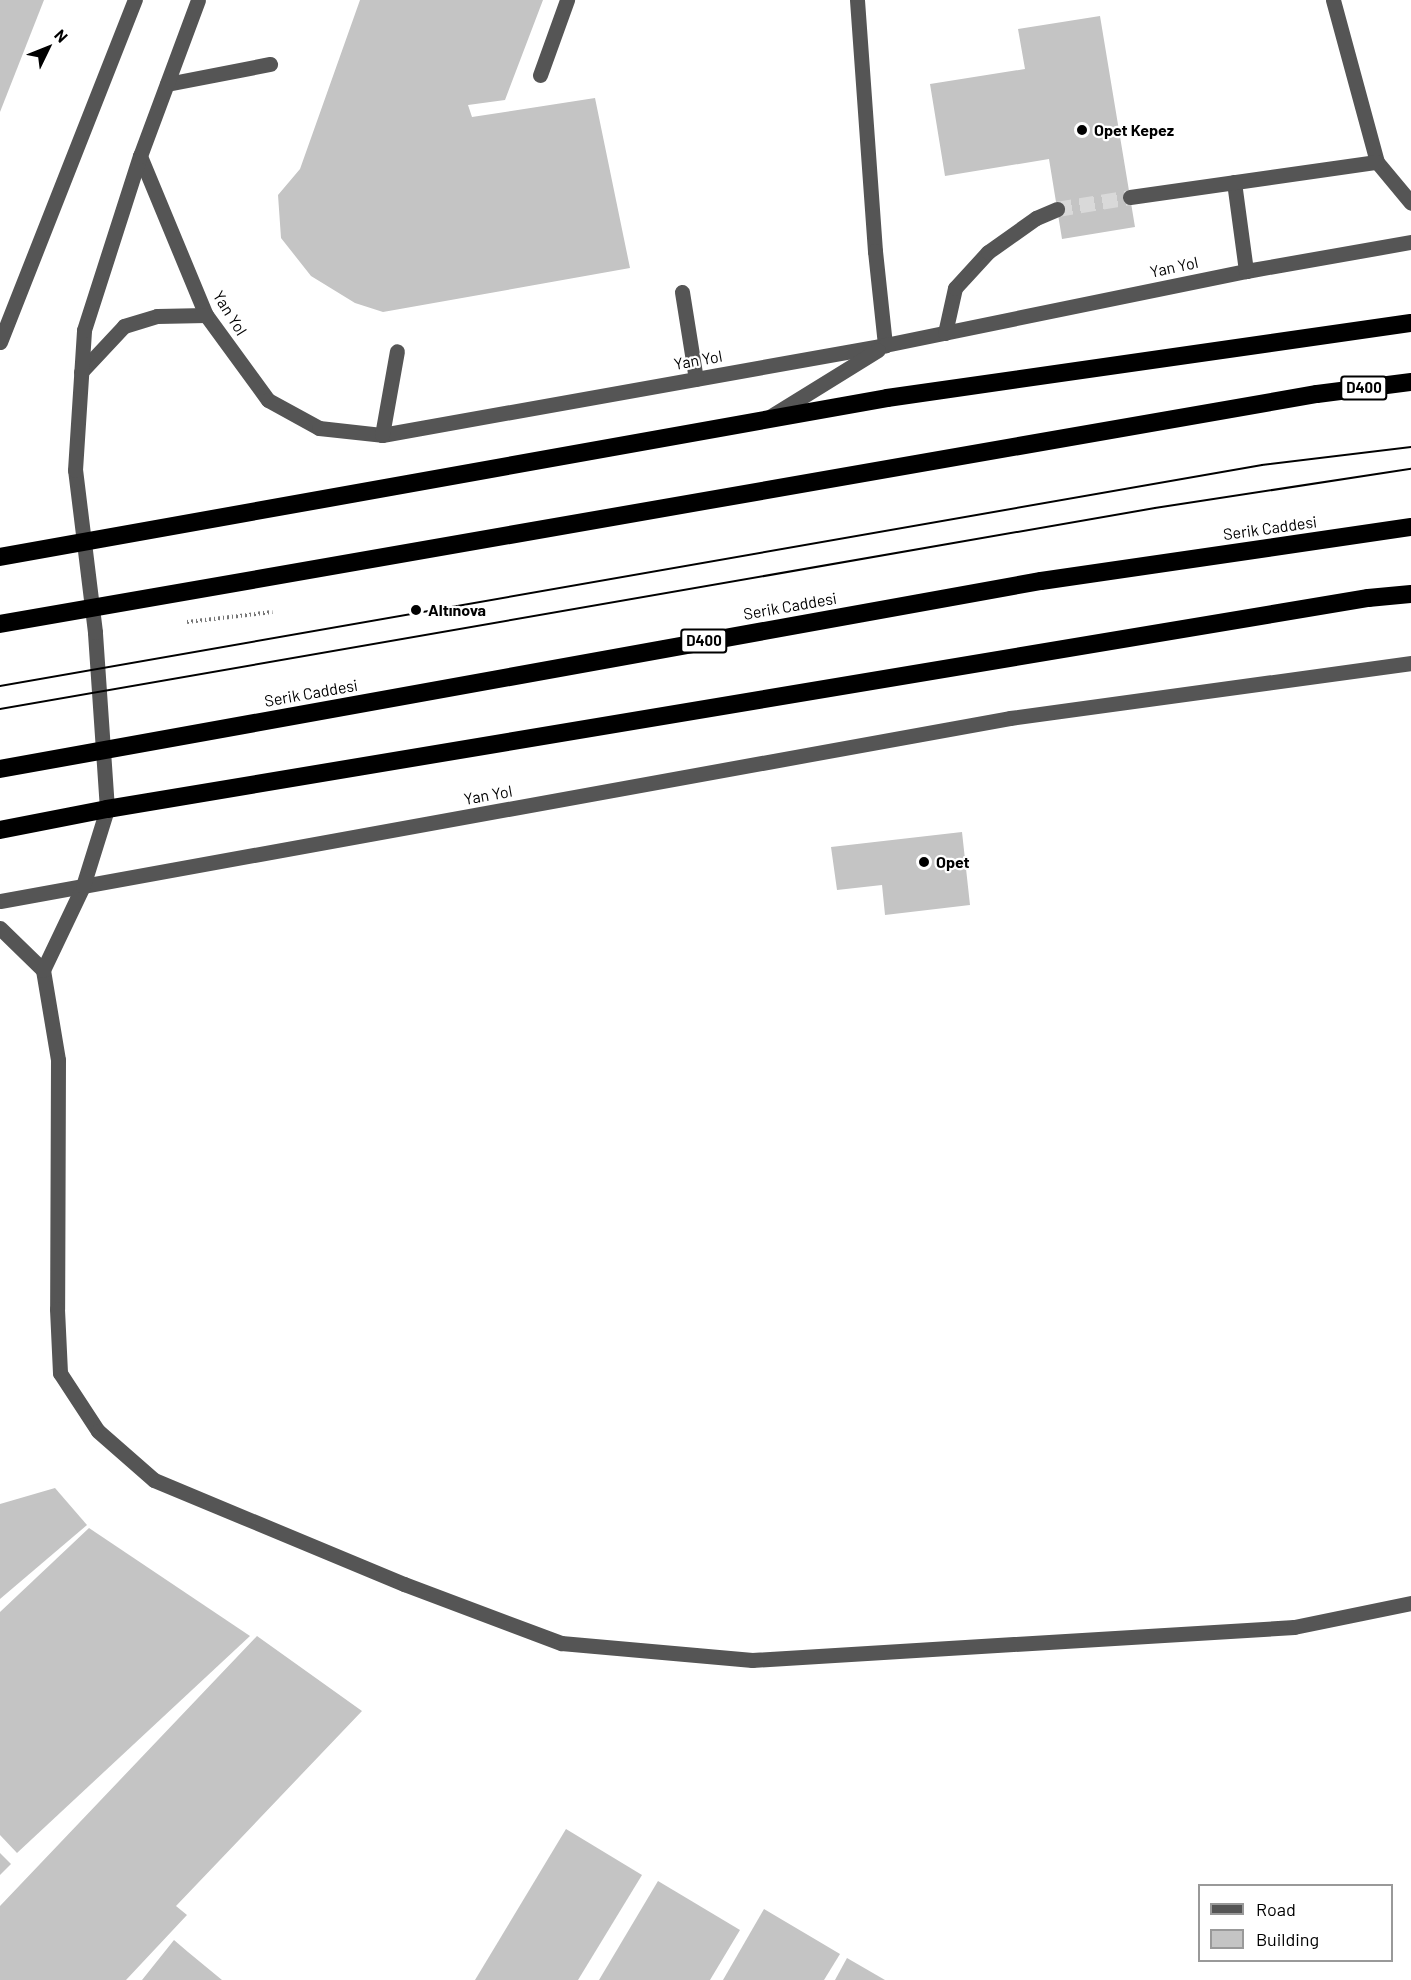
<!DOCTYPE html>
<meta charset="utf-8">
<style>
body{margin:0}
#map{position:relative;width:1411px;height:1980px;overflow:hidden;background:#fff;font-family:Barlow,sans-serif}
div>[style]{position:absolute}
[style*='--x']{left:calc(var(--x)*1px);top:calc(var(--y)*1px);width:calc(var(--w)*1px);rotate:calc(var(--a)*1deg)}
.building>*{inset:0;background:#c4c4c4}
.minor-tunnel>*{height:15px;margin-top:-7.5px;transform-origin:0;background:repeating-linear-gradient(90deg,#d9d9d9 0 15px,transparent 0 23px)}
.path>*{height:4px;margin-top:-2px;transform-origin:0;background:repeating-linear-gradient(90deg,#777 0 1.5px,transparent 0 4.5px)}
.minor>*{height:15px;margin:-7.5px;padding:0 7.5px;transform-origin:7.5px;border-radius:7.5px;background:#555}
.highway>*{height:18px;margin:-9px;padding:0 9px;transform-origin:9px;border-radius:9px;background:#000}
.tram>*{height:1.5px;margin:-0.75px;padding:0 0.75px;transform-origin:0.75px;border-radius:0.75px;background:#000}
.dots>*{width:16px;height:16px;translate:-50% -50%;box-sizing:border-box;border:3px solid #fff;border-radius:50%}
span{translate:-50% -50%;white-space:nowrap;text-align:center;line-height:1.15;-webkit-text-stroke:4.5px #fff;paint-order:stroke}
.shield-label span{padding:2px 4px;background:#fff;border:2px solid;border-radius:4px;-webkit-text-stroke-width:0}
.shield-label{font-size:15px;color:#000;font-weight:700}
.poi-label{font-size:16px;color:#000;font-weight:700}
.left{translate:0 -50%;text-align:left}
.street-label{font-size:16px;color:#000}
.legend{position:absolute;left:1198px;top:1884px;width:195px;height:78px;box-sizing:border-box;background:#fff;border:2px solid #999;margin:0;padding:8px 10px;list-style:none;font-size:18px;color:#000}
.legend li{display:flex;align-items:center;gap:12px;height:30px}
.legend b{width:30px;border:2px solid #999}
.north{position:absolute;left:18px;top:18px;width:60px;height:60px;-webkit-text-stroke:4px #fff;paint-order:stroke;rotate:47deg;font-size:16px;font-weight:700;line-height:24px;text-align:center;color:#000}
.north::after{content:'';display:block;margin:auto;width:21px;height:27px;background:#000;clip-path:polygon(50% 0,100% 100%,50% 72%,0 100%)}
</style>
<div id="map">
<div class="building">
<i style="clip-path:polygon(0 0,44px 0,0 112px)"></i>
<i style="clip-path:polygon(360px 0,543px 0,505px 100px,468px 105px,472px 117px,595px 98px,630px 268px,383px 312px,355px 303px,311px 276px,281px 238px,278px 195px,300px 169px)"></i>
<i style="clip-path:polygon(1100px 16px,1135px 227px,1062px 239px,1049px 159px,945px 176px,930px 84px,1025px 69px,1018px 29px)"></i>
<i style="clip-path:polygon(962px 832px,970px 905px,885px 915px,882px 885px,837px 890px,831px 847px)"></i>
<i style="clip-path:polygon(55px 1488px,87px 1525px,0 1599px,0 1504px)"></i>
<i style="clip-path:polygon(89px 1528px,250px 1636px,17px 1853px,0 1835px,0 1612px)"></i>
<i style="clip-path:polygon(257px 1636px,362px 1711px,176px 1906px,187px 1915px,126px 1980px,0 1980px,0 1906px)"></i>
<i style="clip-path:polygon(566px 1829px,642px 1875px,578px 1980px,475px 1980px)"></i>
<i style="clip-path:polygon(0 1853px,11px 1864px,0 1875px)"></i>
<i style="clip-path:polygon(658px 1881px,740px 1930px,710px 1980px,599px 1980px)"></i>
<i style="clip-path:polygon(764px 1909px,840px 1954px,824px 1980px,723px 1980px)"></i>
<i style="clip-path:polygon(174px 1940px,188px 1952px,222px 1980px,142px 1980px)"></i>
<i style="clip-path:polygon(847px 1958px,885px 1980px,835px 1980px)"></i>
</div>
<div class="minor-tunnel">
<i style="--x:1057;--y:209;--w:74;--a:-9.3"></i>
</div>
<div class="path">
<i style="--x:187;--y:622;--w:86;--a:-6.7"></i>
</div>
<div class="minor">
<i style="--x:857;--y:0;--w:252;--a:85.9"></i>
<i style="--x:875;--y:251;--w:95;--a:83.9"></i>
<i style="--x:1333;--y:0;--w:168;--a:74.8"></i>
<i style="--x:1377;--y:162;--w:53;--a:50.3"></i>
<i style="--x:540;--y:75;--w:80;--a:-70.2"></i>
<i style="--x:167;--y:84;--w:105;--a:-11"></i>
<i style="--x:140;--y:156;--w:172;--a:67.5"></i>
<i style="--x:206;--y:315;--w:105;--a:53.9"></i>
<i style="--x:268;--y:400;--w:58;--a:28.8"></i>
<i style="--x:319;--y:428;--w:63;--a:6.3"></i>
<i style="--x:382;--y:435;--w:511;--a:-10.14"></i>
<i style="--x:885;--y:345;--w:369;--a:-11.6"></i>
<i style="--x:1246;--y:271;--w:168;--a:-10"></i>
<i style="--x:1234;--y:182;--w:90;--a:82.3"></i>
<i style="--x:1130;--y:197;--w:249;--a:-8.1"></i>
<i style="--x:682;--y:292;--w:88;--a:80.9"></i>
<i style="--x:945;--y:333;--w:46;--a:-77.5"></i>
<i style="--x:955;--y:288;--w:49;--a:-47.5"></i>
<i style="--x:988;--y:252;--w:59;--a:-35.3"></i>
<i style="--x:1036;--y:218;--w:23;--a:-23"></i>
<i style="--x:0;--y:342;--w:368;--a:-68.5"></i>
<i style="--x:81;--y:372;--w:63;--a:-46.9"></i>
<i style="--x:124;--y:326;--w:34;--a:-17"></i>
<i style="--x:157;--y:316;--w:49;--a:-1.2"></i>
<i style="--x:768;--y:418;--w:129;--a:-31.7"></i>
<i style="--x:382;--y:435;--w:85;--a:-79.9"></i>
<i style="--x:0;--y:901;--w:1026;--a:-10.27"></i>
<i style="--x:1010;--y:718;--w:405;--a:-7.8"></i>
<i style="--x:0;--y:928;--w:60;--a:44.3"></i>
<i style="--x:43;--y:970;--w:91;--a:80.5"></i>
<i style="--x:58;--y:1060;--w:249;--a:90.2"></i>
<i style="--x:57;--y:1309;--w:64;--a:87.3"></i>
<i style="--x:60;--y:1373;--w:69;--a:56.8"></i>
<i style="--x:98;--y:1431;--w:74;--a:41.2"></i>
<i style="--x:154;--y:1480;--w:271;--a:22.6"></i>
<i style="--x:404;--y:1584;--w:168;--a:20.6"></i>
<i style="--x:561;--y:1643;--w:192;--a:5.1"></i>
<i style="--x:752;--y:1660;--w:543;--a:-3.48"></i>
<i style="--x:1294;--y:1627;--w:119;--a:-11.6"></i>
<i style="--x:43;--y:970;--w:93;--a:-64.5"></i>
<i style="--x:83;--y:886;--w:81;--a:-72.7"></i>
<i style="--x:107;--y:809;--w:177;--a:-93.9"></i>
<i style="--x:95;--y:632;--w:163;--a:-97"></i>
<i style="--x:75;--y:470;--w:140;--a:-86.3"></i>
<i style="--x:84;--y:330;--w:183;--a:-72.2"></i>
<i style="--x:140;--y:156;--w:166;--a:-69.6"></i>
</div>
<div class="highway">
<i style="--x:0;--y:557;--w:901;--a:-10.16"></i>
<i style="--x:887;--y:398;--w:529;--a:-8.15"></i>
<i style="--x:0;--y:624;--w:1337;--a:-9.91"></i>
<i style="--x:1317;--y:394;--w:95;--a:-7.3"></i>
<i style="--x:0;--y:769;--w:1058;--a:-10.24"></i>
<i style="--x:1041;--y:581;--w:374;--a:-8.3"></i>
<i style="--x:0;--y:830;--w:109;--a:-11.1"></i>
<i style="--x:107;--y:809;--w:1279;--a:-9.5"></i>
<i style="--x:1368;--y:598;--w:43;--a:-5.3"></i>
</div>
<div class="tram">
<i style="--x:0;--y:686;--w:1281;--a:-9.93"></i>
<i style="--x:1262;--y:465;--w:150;--a:-6.9"></i>
<i style="--x:0;--y:709;--w:1172;--a:-9.87"></i>
<i style="--x:1155;--y:508;--w:259;--a:-8.7"></i>
</div>
<div class="dots">
<i style="left:1082px;top:130px;background:#000"></i>
<i style="left:416px;top:610px;background:#000"></i>
<i style="left:924px;top:862px;background:#000"></i>
</div>
<div class="shield-label">
<span style="left:1364px;top:388px">D400</span>
<span style="left:704px;top:641px">D400</span>
</div>
<div class="poi-label">
<span class="left" style="left:1094px;top:130px">Opet Kepez</span>
<span class="left" style="left:428px;top:610px">Altınova</span>
<span class="left" style="left:936px;top:862px">Opet</span>
</div>
<div class="street-label">
<span style="left:1174px;top:267px;rotate:-12deg">Yan Yol</span>
<span style="left:230px;top:313px;rotate:58deg">Yan Yol</span>
<span style="left:698px;top:360px;rotate:-10deg">Yan Yol</span>
<span style="left:1270px;top:528px;rotate:-8deg">Serik Caddesi</span>
<span style="left:790px;top:606px;rotate:-10deg">Serik Caddesi</span>
<span style="left:311px;top:693px;rotate:-10deg">Serik Caddesi</span>
<span style="left:488px;top:795px;rotate:-10deg">Yan Yol</span>
</div>
<ul class="legend">
<li><b style="height:8px;background:#555"></b>Road</li>
<li><b style="height:16px;background:#c4c4c4"></b>Building</li>
</ul>
<div class="north">N</div>
</div>
